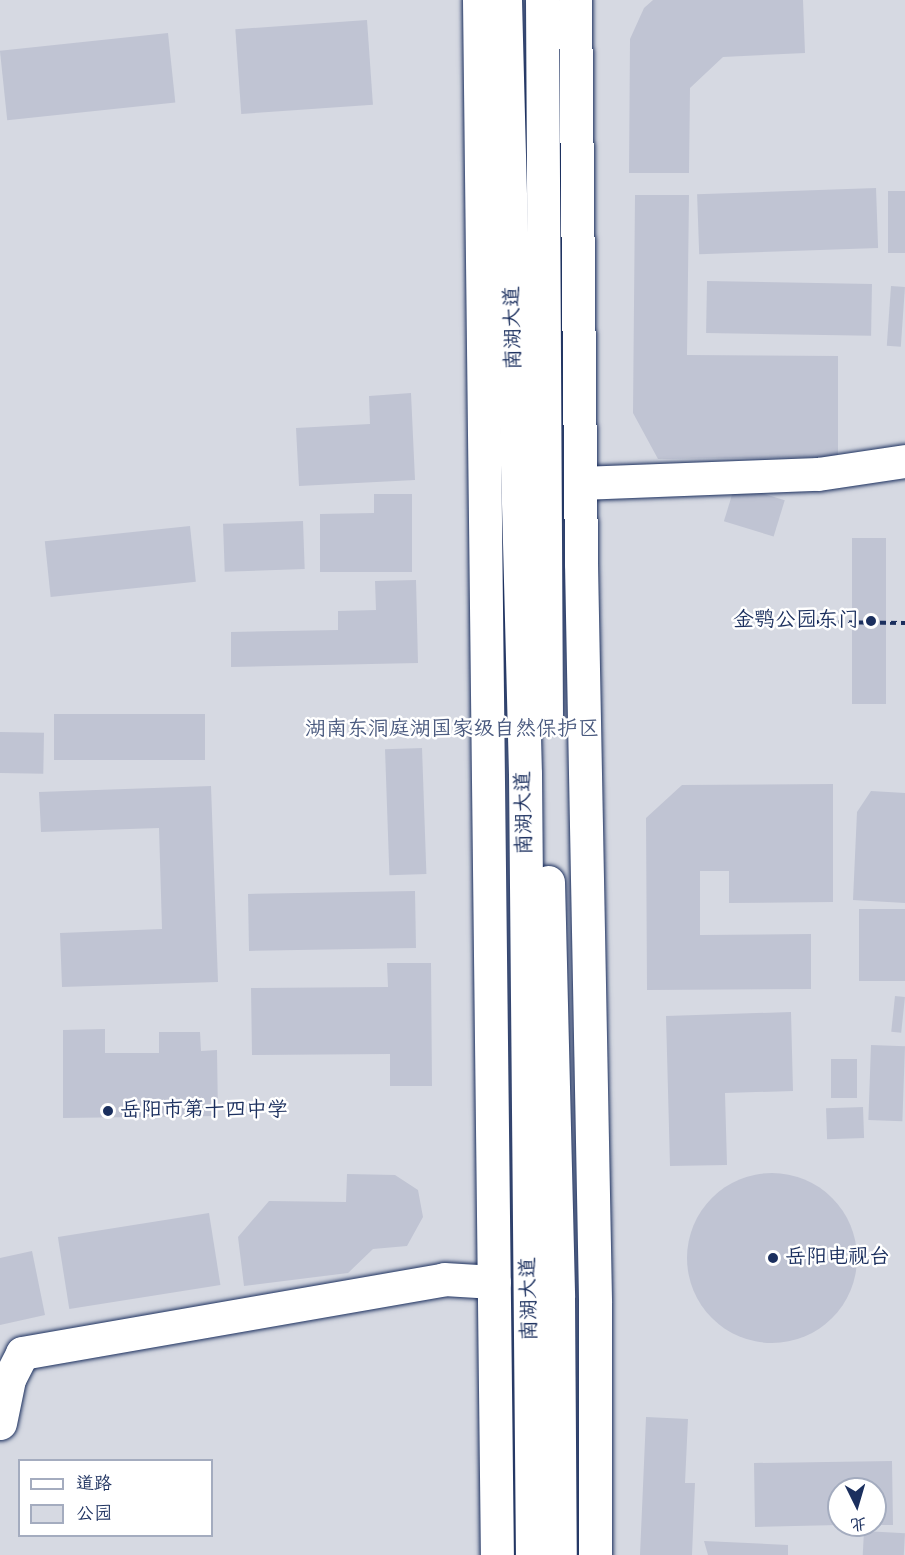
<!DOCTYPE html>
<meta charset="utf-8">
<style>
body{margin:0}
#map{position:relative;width:905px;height:1555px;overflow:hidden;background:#f6f7f9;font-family:Kalam,"LXGW WenKai TC",sans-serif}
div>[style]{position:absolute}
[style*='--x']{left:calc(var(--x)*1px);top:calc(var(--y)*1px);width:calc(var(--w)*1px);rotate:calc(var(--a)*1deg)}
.green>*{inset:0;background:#d6d9e2}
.building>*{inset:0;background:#c0c4d3;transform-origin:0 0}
.round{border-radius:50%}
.path>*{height:4px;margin-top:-2px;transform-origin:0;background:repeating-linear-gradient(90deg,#1b2f5e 0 6px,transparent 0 10.5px)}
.roads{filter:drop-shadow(0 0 2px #1b2f5e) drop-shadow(0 0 2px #1b2f5e)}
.minor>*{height:33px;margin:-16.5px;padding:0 16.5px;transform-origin:16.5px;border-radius:16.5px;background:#fff}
.major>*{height:33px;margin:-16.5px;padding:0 16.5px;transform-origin:16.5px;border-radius:16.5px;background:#fff}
.dots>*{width:16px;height:16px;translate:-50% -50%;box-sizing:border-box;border:3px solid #fff;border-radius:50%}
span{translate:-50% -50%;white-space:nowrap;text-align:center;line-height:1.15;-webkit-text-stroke:5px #fff;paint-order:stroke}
.street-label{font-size:21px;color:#1b2f5e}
.poi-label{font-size:21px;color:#1b2f5e}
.right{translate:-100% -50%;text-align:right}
.left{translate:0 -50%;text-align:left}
.park-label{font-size:21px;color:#4a5a7f}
.legend{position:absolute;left:18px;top:1459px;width:195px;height:78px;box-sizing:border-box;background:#fff;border:2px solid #a4acbf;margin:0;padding:8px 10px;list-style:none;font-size:18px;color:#1b2f5e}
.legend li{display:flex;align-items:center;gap:12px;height:30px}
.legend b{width:30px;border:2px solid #a4acbf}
.north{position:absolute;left:827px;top:1477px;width:60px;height:60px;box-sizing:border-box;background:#fff;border:2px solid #a4acbf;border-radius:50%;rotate:175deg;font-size:16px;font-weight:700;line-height:24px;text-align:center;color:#1b2f5e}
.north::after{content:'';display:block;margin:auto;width:21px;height:27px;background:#1b2f5e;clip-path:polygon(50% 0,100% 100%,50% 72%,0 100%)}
</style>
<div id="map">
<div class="green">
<i style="clip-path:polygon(evenodd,0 0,905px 0,905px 1555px,0 1555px,0 0,20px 1460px,212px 1460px,212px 1536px,20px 1536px,20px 1460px,0 0,839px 1489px,875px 1489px,875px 1525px,839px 1525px,839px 1489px)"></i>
</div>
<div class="building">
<i style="clip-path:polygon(653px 0,803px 0,805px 53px,723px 57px,690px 88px,689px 173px,629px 173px,630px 39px,644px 8px)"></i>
<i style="left:367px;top:20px;width:85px;height:132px;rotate:86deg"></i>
<i style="left:168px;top:33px;width:70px;height:169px;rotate:84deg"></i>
<i style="left:876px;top:188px;width:60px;height:179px;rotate:88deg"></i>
<i style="left:888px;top:191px;width:17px;height:62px"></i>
<i style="clip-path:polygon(635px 195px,689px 195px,687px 355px,838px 356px,838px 457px,658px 459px,633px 413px)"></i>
<i style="left:707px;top:281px;width:165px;height:52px;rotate:1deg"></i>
<i style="left:891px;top:286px;width:14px;height:60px;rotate:4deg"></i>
<i style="clip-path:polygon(411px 393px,415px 480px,299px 486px,296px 428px,370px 424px,369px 396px)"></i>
<i style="left:735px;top:485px;width:52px;height:38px;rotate:17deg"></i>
<i style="clip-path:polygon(374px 494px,412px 494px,412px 572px,320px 572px,320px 514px,374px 513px)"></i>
<i style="left:303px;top:521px;width:48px;height:80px;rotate:88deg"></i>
<i style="left:190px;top:526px;width:56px;height:146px;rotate:84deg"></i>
<i style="left:852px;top:538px;width:34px;height:166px"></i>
<i style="clip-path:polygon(416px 580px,418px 663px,231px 667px,231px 632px,338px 630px,338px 611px,376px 610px,375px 581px)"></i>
<i style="left:54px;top:714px;width:151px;height:46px"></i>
<i style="left:0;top:732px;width:44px;height:41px;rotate:1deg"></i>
<i style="left:422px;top:748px;width:126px;height:37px;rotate:88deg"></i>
<i style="clip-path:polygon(833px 784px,833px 902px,729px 903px,729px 871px,700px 871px,700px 935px,811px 934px,811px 989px,647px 990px,646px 818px,682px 785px)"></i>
<i style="clip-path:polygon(211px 786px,218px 982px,62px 987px,60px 933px,162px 929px,159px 828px,41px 832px,39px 792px)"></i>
<i style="clip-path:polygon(871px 791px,905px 793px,905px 903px,853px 900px,857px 812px)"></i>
<i style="left:415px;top:891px;width:57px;height:167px;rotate:89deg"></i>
<i style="left:905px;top:909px;width:72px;height:46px;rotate:90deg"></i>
<i style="clip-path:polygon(387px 963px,431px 963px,432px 1086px,390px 1086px,390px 1054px,252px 1055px,251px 988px,388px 987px)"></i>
<i style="left:895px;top:996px;width:10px;height:36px;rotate:6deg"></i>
<i style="clip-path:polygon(791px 1012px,793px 1091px,725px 1093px,727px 1165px,670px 1166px,666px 1016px)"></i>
<i style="clip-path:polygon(105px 1029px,105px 1053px,159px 1053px,159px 1032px,200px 1032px,201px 1051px,217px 1050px,218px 1116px,63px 1118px,63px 1030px)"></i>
<i style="left:871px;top:1045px;width:34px;height:75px;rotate:2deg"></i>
<i style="left:831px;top:1059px;width:26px;height:39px"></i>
<i style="left:863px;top:1107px;width:31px;height:37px;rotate:88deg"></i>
<i class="round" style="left:687px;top:1173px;width:170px;height:170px"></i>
<i style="clip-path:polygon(347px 1174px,395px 1175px,418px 1190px,423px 1217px,407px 1246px,373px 1249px,348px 1273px,244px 1286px,238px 1237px,269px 1201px,346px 1202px)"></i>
<i style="left:209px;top:1213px;width:73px;height:153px;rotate:81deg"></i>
<i style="clip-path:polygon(32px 1251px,45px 1315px,0 1325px,0 1258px)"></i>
<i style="clip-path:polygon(646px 1417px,688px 1419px,685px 1483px,695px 1483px,692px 1555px,640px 1555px)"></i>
<i style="clip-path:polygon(892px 1461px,893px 1525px,875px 1525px,875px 1489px,839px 1489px,839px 1525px,755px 1527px,754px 1463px)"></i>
<i style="left:864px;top:1531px;width:41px;height:24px;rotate:3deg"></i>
<i style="clip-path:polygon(704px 1541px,788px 1545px,788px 1555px,708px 1555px)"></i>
</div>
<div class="path">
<i style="--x:817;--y:622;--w:88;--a:0.7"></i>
</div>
<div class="roads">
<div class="minor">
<i style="--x:580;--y:483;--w:238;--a:-2.2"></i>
<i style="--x:818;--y:474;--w:88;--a:-8.5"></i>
<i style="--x:0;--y:1423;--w:45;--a:-78.4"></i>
<i style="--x:9;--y:1379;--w:29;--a:-63"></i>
<i style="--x:22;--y:1353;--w:428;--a:-9.9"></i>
<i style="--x:444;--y:1279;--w:50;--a:3.4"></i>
</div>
<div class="major">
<i style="--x:479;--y:0;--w:1555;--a:89.34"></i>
<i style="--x:505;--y:0;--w:774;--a:88.52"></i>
<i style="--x:525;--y:774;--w:781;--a:89.49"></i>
<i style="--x:542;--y:0;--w:716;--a:89.68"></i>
<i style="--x:575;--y:0;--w:563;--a:89.39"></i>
<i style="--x:581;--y:563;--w:739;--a:88.91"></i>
<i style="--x:595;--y:1302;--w:253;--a:90"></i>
<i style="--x:548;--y:882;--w:415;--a:88.6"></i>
<i style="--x:558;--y:1297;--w:258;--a:89.6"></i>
</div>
</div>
<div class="dots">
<i style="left:871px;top:621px;background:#1b2f5e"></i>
<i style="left:108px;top:1111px;background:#1b2f5e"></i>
<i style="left:773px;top:1258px;background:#1b2f5e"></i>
</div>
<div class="street-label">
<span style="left:514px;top:328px;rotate:-91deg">南湖大道</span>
<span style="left:525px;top:813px;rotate:-91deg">南湖大道</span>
<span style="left:530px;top:1299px;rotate:-91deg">南湖大道</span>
</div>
<div class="poi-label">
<span class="right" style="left:859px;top:621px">金鹗公园东门</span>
<span class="left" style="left:120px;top:1111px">岳阳市第十四中学</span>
<span class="left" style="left:785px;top:1258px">岳阳电视台</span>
</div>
<div class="park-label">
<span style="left:452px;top:730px">湖南东洞庭湖国家级自然保护区</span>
</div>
<ul class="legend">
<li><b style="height:8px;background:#fff"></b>道路</li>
<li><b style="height:16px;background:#d6d9e2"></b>公园</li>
</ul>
<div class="north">北</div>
</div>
